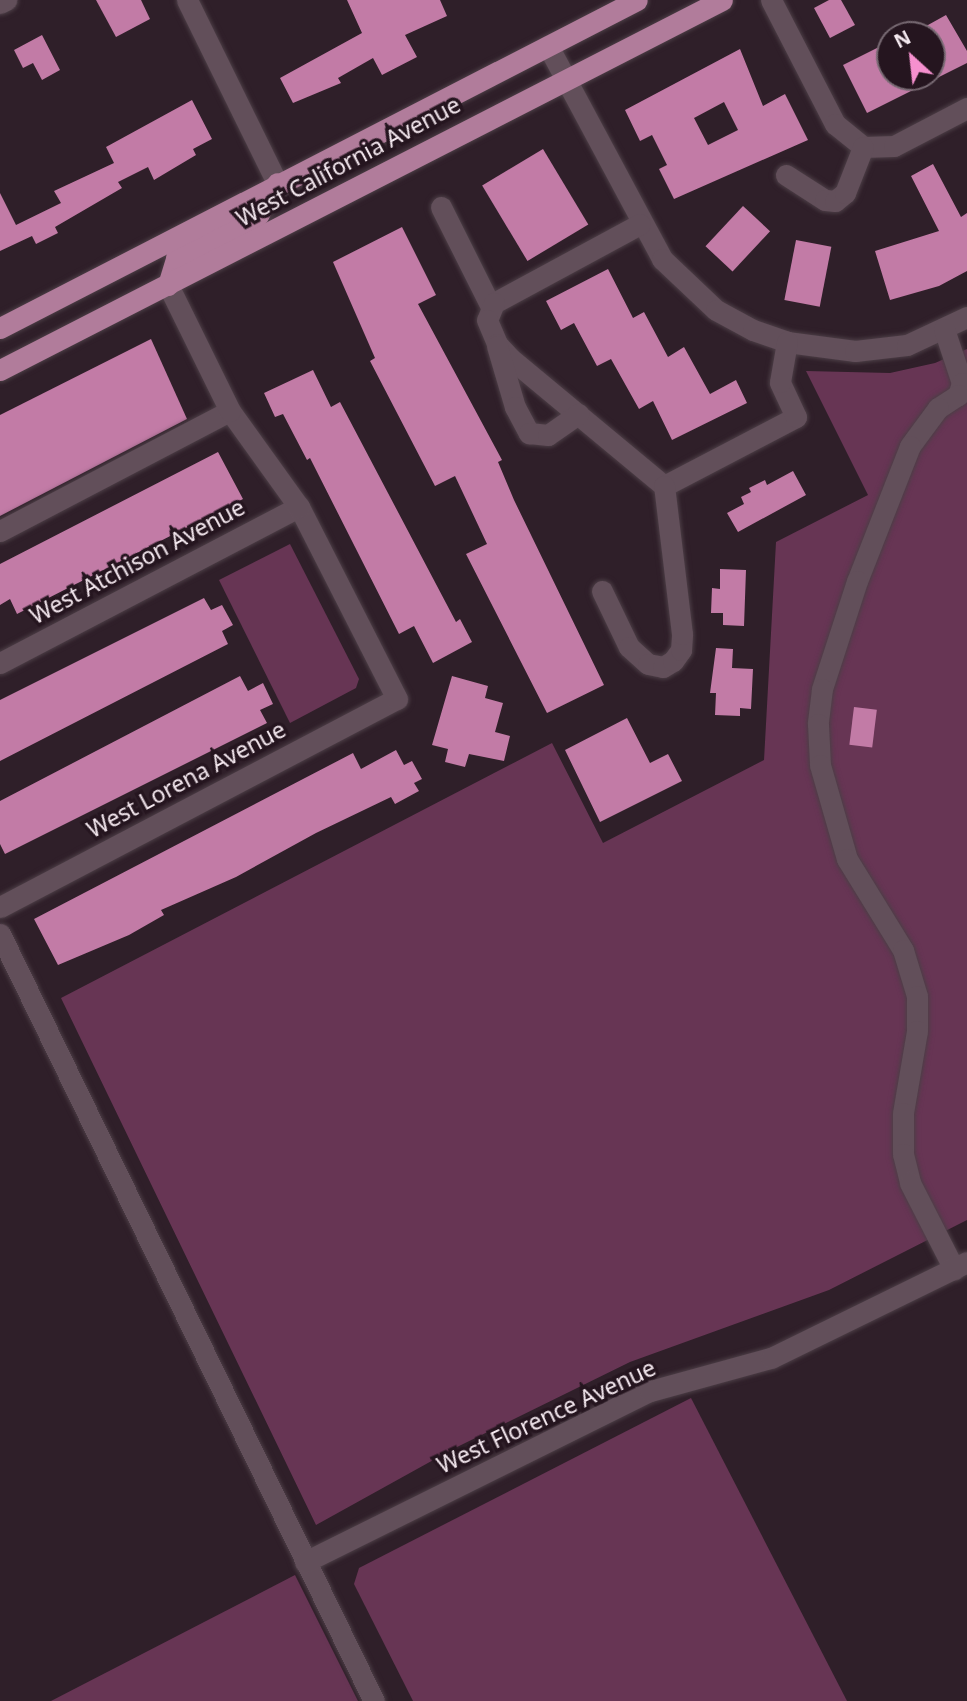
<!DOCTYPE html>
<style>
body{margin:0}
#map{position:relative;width:967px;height:1701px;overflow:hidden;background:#2f1f29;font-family:"Noto Sans",sans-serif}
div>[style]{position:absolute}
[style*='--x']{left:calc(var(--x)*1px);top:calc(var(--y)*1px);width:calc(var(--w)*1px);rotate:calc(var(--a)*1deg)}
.green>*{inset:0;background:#673554}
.building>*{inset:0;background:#c27ba6;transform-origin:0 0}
.roads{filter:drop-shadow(0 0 2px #4c3e46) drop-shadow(0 0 2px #4c3e46)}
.minor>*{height:21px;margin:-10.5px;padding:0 10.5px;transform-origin:10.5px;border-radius:10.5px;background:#624f5a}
.major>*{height:21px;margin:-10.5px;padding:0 10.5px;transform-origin:10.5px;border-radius:10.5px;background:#b17c9b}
span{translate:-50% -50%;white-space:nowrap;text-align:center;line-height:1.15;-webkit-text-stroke:7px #25151f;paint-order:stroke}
.street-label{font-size:23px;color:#f3e7ee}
.north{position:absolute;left:876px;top:21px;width:70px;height:70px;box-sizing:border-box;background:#25151f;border:2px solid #776972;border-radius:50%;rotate:333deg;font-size:19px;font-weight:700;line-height:28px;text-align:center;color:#f3e7ee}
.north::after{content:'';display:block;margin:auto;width:24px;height:32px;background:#f690cf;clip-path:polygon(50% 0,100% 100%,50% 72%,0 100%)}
</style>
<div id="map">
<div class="green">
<i style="clip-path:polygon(967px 349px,967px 1220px,829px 1290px,630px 1362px,455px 1448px,316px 1525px,61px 998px,552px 743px,603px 843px,764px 760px,776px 542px,868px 495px,806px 371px,890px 373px,935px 363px)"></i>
<i style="clip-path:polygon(290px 544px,359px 679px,356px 688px,290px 723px,219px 580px)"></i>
<i style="clip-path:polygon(691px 1398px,847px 1701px,413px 1701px,354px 1584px,359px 1568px)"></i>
<i style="clip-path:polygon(295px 1575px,358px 1701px,51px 1701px)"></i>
</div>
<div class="building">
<i style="clip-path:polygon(96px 0,141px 0,150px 19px,116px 37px)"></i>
<i style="clip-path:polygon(347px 0,440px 0,447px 16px,405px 35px,417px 57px,382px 75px,373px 58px,338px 78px,341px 83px,293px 103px,280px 78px,362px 33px)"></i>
<i style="clip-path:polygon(829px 0,841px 0,855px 25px,830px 38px,814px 8px)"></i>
<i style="clip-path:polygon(946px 15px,967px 51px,967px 63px,867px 113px,843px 65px,881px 46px,890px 64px,890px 77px,932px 77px,932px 35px,910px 35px)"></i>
<i style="clip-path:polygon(42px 35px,60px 70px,42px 80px,33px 63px,23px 68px,14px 50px)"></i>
<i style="clip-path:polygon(evenodd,740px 49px,763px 106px,785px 94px,808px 140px,674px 199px,659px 169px,667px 165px,652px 135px,640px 141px,625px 110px,740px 49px,724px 102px,738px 130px,708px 145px,694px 118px,724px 102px)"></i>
<i style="clip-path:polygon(192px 100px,212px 139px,193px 149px,196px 155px,154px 180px,148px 167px,118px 182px,122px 188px,55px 227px,58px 233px,36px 244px,32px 236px,0 251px,0 193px,16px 225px,61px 203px,54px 191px,114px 163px,106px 147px)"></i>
<i style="left:543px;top:149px;width:88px;height:71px;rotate:59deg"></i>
<i style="clip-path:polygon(933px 164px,961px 217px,967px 213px,967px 271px,939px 286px,890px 300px,875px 251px,939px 231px,911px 176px)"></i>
<i style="left:743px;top:206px;width:37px;height:55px;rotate:43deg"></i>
<i style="clip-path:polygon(402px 227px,436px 295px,418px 304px,502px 460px,498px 462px,514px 500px,604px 685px,547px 713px,466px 554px,487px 544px,455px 476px,435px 486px,370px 361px,375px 358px,333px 262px)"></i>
<i style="left:796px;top:240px;width:36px;height:61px;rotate:11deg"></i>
<i style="clip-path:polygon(608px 269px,633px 318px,644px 312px,668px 357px,684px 347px,710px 394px,736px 380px,747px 403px,672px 440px,653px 401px,639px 409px,611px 359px,597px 366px,574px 323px,561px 330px,546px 301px)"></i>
<i style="clip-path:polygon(151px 339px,187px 419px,0 516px,0 415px)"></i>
<i style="clip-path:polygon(313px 370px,331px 407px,340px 402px,456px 622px,460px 619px,472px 642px,433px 663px,414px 626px,399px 634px,310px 458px,307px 460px,283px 414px,275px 417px,264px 393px)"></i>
<i style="clip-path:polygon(218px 452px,243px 499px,17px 614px,10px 599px,0 605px,0 564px)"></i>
<i style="clip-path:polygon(793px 471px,806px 495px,738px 532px,727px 513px,744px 504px,741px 497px,751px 492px,749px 488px,765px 480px,767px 485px)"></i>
<i style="clip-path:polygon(720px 569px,746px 570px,744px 626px,723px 625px,723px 613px,711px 613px,712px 588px,720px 589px)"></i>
<i style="clip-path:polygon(204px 598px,211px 610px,222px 605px,233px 625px,222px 631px,228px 644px,0 761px,0 700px)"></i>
<i style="clip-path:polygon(716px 648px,733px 649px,732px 668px,753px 669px,751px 709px,740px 708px,740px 716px,715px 715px,716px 693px,710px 693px)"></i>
<i style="clip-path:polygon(240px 676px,248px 691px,263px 683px,273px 704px,260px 710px,267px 723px,5px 854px,0 844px,0 801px)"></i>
<i style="clip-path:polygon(452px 676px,488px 686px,485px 698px,503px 703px,495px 732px,510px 736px,504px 761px,469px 754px,465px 767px,445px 762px,448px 749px,432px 745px)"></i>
<i style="left:854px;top:707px;width:23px;height:38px;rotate:7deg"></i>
<i style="clip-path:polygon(627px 718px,650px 763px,668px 754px,682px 781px,600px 822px,565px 750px)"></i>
<i style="clip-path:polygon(396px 750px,404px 765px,412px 761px,422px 779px,414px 783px,419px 791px,395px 804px,391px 797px,316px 833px,236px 877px,161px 910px,164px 915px,129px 935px,58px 965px,34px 919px,353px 753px,361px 769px)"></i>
</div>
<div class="roads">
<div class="minor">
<i style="--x:187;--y:0;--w:204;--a:63.8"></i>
<i style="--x:771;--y:0;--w:140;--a:62.7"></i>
<i style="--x:835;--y:124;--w:36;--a:39"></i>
<i style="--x:863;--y:147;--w:31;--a:-2"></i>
<i style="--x:894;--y:146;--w:82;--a:-27.5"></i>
<i style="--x:0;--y:3;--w:7;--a:-27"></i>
<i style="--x:548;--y:46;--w:242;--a:61.8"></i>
<i style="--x:662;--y:259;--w:74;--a:43.4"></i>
<i style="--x:716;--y:310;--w:42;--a:28.4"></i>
<i style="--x:753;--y:330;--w:36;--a:19"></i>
<i style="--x:787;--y:342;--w:69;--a:7.5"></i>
<i style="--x:855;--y:351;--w:52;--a:-6.6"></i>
<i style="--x:907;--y:345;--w:66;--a:-25"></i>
<i style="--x:786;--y:175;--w:46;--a:32.7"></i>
<i style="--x:825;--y:200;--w:10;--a:6"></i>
<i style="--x:835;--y:201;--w:13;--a:-39"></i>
<i style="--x:845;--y:193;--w:49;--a:-68.6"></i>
<i style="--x:441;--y:207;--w:112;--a:63.4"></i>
<i style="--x:640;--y:224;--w:166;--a:151.6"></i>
<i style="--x:494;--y:303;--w:18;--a:112"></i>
<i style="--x:487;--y:320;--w:26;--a:67"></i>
<i style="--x:497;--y:344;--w:19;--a:47"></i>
<i style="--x:510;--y:358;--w:200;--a:39.7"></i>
<i style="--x:664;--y:486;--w:149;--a:-27.6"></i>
<i style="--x:796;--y:417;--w:38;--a:-115"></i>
<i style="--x:780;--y:382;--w:41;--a:-80.1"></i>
<i style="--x:944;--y:329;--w:57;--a:71.6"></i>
<i style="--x:962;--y:383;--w:13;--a:108"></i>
<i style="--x:958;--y:395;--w:24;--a:147"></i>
<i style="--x:938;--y:408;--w:47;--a:126.4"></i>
<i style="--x:910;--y:446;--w:145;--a:111.4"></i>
<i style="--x:857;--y:581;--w:114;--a:108"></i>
<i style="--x:822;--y:689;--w:35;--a:97"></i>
<i style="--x:818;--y:724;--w:41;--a:87.2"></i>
<i style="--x:820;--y:765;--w:98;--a:74"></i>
<i style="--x:847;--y:859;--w:107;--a:58.4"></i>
<i style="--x:903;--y:950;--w:48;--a:73.1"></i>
<i style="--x:917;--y:996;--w:35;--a:90"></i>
<i style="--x:917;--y:1031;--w:83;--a:99.7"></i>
<i style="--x:903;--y:1113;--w:41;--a:90"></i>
<i style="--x:903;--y:1154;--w:30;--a:76"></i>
<i style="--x:910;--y:1183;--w:97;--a:62.9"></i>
<i style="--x:497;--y:346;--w:64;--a:73.6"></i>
<i style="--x:515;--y:407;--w:30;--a:62"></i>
<i style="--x:529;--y:433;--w:19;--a:6"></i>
<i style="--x:548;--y:435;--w:37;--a:-35"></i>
<i style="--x:0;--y:531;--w:259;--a:-27.6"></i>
<i style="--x:602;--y:591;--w:62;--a:64.3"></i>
<i style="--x:629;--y:647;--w:25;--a:42"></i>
<i style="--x:648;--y:664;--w:15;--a:11"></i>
<i style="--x:663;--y:667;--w:12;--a:-31"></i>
<i style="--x:673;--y:661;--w:14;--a:-54"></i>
<i style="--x:681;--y:650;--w:16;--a:-86"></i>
<i style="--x:682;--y:634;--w:149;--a:-96.9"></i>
<i style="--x:0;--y:663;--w:337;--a:-27.6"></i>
<i style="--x:0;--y:907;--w:448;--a:-27.7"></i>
<i style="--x:397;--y:699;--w:216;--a:-117"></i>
<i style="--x:299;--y:507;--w:118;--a:-125.7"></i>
<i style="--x:230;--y:411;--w:140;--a:-116.2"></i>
<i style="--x:0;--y:934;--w:853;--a:64.01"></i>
<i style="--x:305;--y:1562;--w:385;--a:-26.4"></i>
<i style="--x:650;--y:1391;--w:125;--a:-15.3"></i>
<i style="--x:771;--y:1358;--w:218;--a:-26.1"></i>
</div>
<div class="major">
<i style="--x:168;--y:285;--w:28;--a:-73"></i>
<i style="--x:176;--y:258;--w:93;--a:-27.7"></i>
<i style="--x:258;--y:215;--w:37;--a:-59"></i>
<i style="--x:0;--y:328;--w:716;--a:-27.24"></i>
<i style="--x:0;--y:370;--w:811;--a:-27.13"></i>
</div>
</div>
<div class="street-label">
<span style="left:348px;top:161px;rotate:-28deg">West California Avenue</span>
<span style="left:137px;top:561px;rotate:-28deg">West Atchison Avenue</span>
<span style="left:186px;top:779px;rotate:-28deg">West Lorena Avenue</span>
<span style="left:546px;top:1416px;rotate:-25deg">West Florence Avenue</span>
</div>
<div class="north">N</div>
</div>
